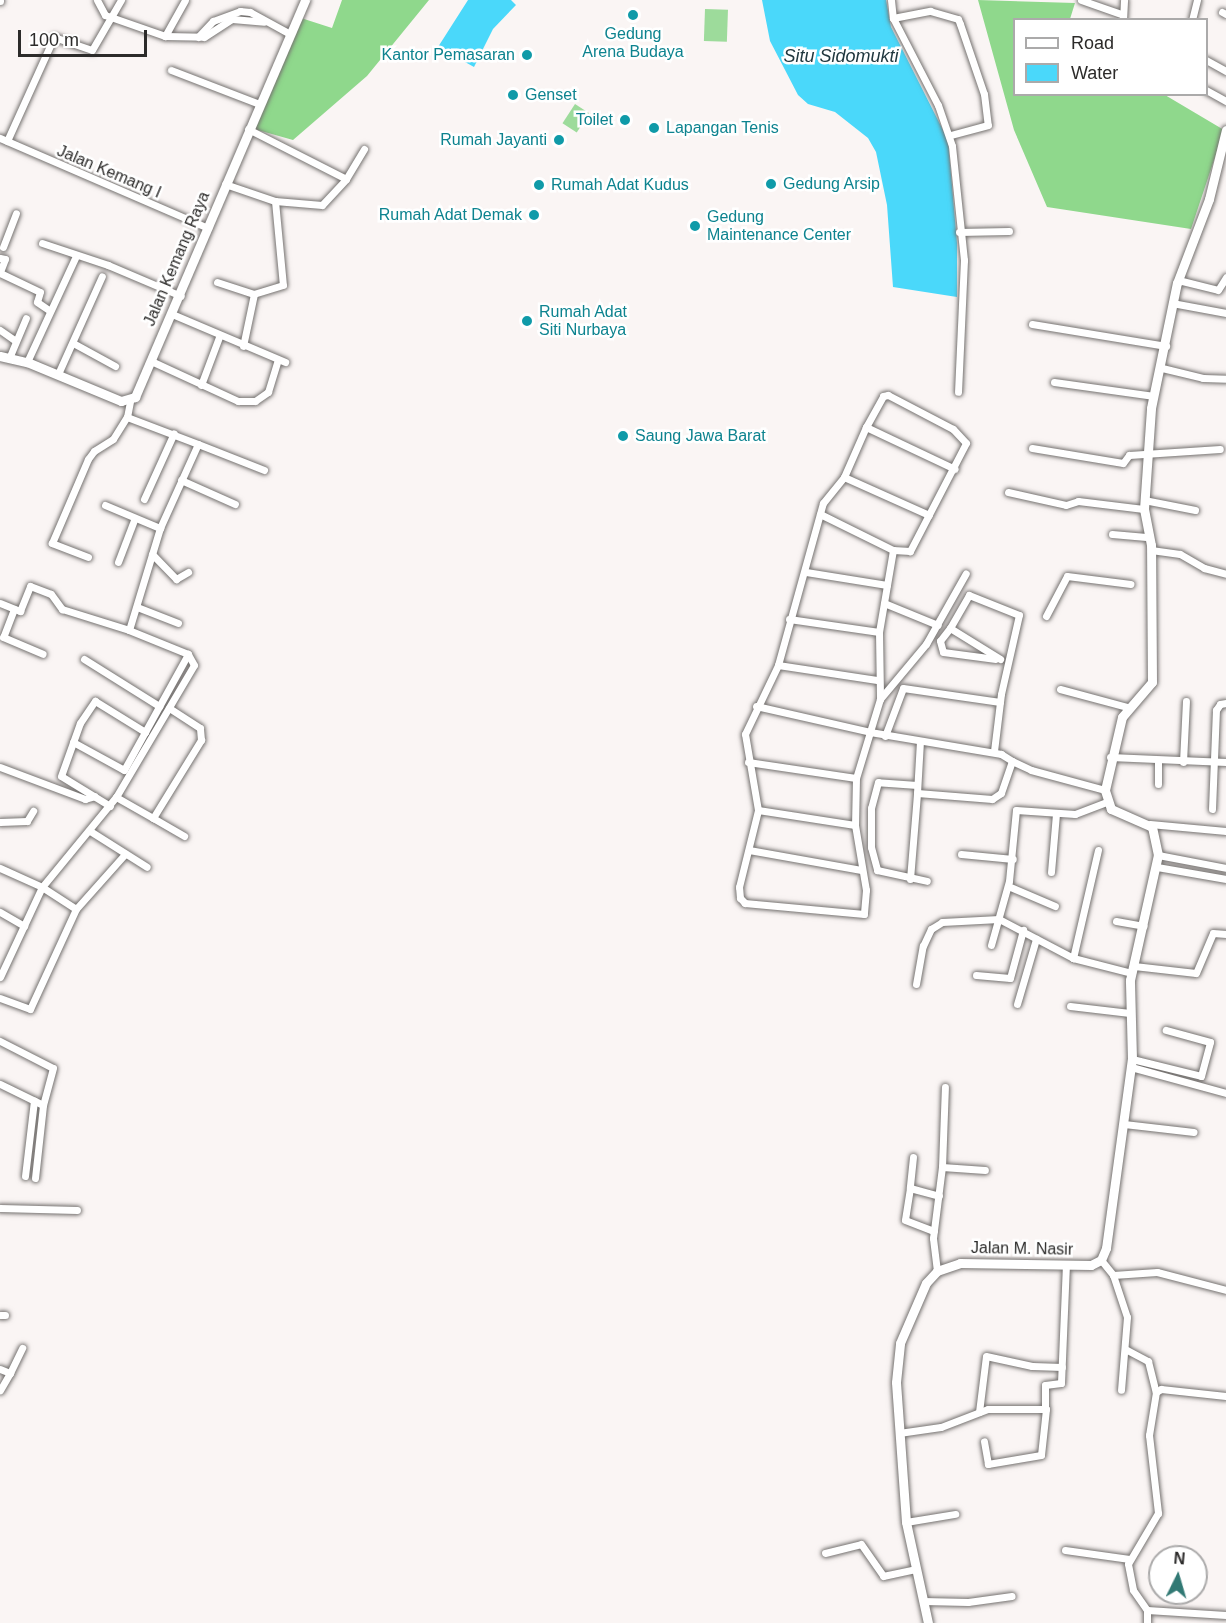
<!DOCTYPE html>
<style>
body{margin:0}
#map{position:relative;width:1226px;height:1623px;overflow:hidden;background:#faf5f4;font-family:Helvetica,sans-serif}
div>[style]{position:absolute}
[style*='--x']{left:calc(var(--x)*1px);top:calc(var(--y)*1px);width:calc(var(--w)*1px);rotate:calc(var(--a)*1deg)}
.green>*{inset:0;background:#9ddb9b;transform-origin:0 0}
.forest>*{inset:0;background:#8fd88c}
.water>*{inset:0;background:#4ad8fa}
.roads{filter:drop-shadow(0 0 2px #757270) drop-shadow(0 0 2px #757270)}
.street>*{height:7px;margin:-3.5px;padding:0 3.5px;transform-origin:3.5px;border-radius:3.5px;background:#fff}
.secondary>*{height:9px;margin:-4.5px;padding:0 4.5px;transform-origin:4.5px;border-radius:4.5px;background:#fff}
.dots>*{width:16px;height:16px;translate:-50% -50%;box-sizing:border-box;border:3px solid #fff;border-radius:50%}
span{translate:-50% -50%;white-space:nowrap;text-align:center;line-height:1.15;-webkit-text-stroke:5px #fff;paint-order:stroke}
.culture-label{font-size:16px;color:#0d838f}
.right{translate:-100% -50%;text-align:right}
.left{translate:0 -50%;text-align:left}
.street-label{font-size:16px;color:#2c2b2a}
.water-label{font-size:18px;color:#21383f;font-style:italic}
.legend{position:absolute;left:1013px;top:18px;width:195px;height:78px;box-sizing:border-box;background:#fff;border:2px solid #abaaaa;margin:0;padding:8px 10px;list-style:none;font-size:18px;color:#2c2b2a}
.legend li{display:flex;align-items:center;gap:12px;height:30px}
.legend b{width:30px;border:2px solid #abaaaa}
.north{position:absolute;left:1148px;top:1545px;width:60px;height:60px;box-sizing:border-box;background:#fff;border:2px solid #abaaaa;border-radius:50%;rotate:5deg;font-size:16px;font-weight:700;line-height:24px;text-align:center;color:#2c2b2a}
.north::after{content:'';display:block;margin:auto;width:21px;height:27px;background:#317974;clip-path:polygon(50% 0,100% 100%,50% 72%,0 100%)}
.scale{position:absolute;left:18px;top:30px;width:129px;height:27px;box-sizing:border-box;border:3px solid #2c2b2a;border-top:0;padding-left:8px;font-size:18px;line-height:21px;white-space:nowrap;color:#2c2b2a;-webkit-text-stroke:4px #fff;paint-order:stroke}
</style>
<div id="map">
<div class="green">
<i style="left:705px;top:9px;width:23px;height:32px;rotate:2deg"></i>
<i style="left:575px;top:104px;width:17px;height:23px;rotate:33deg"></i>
</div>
<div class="forest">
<i style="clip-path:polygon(342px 0,429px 0,367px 76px,293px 140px,254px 129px,301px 18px,332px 28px)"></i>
<i style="clip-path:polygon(978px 0,1075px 3px,1070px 19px,1014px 20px,1014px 94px,1165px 95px,1224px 130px,1191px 229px,1047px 207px,1014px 130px)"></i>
</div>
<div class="water">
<i style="clip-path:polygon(468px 0,511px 0,516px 5px,493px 29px,474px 67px,438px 47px)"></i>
<i style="clip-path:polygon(762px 0,886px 0,891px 27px,948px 140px,957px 243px,957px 297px,893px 287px,887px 205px,876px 152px,868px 138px,835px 112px,808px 104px,798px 95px,770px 41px)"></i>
</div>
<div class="roads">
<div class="street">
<i style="--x:97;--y:0;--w:17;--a:62"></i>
<i style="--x:105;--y:15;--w:64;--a:19.3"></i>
<i style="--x:165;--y:36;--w:39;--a:1"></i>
<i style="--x:204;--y:37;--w:33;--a:-33"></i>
<i style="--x:232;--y:19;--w:32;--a:5"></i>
<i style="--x:891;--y:0;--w:18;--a:84"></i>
<i style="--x:893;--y:18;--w:98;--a:62.7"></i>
<i style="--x:938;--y:105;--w:43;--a:71.1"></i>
<i style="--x:952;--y:146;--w:115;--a:84"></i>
<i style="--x:964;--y:260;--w:132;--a:92.6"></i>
<i style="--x:1081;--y:0;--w:42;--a:19.3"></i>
<i style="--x:0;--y:1;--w:1;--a:-90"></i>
<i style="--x:1222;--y:12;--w:4;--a:27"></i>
<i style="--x:893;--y:18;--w:38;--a:-11"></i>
<i style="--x:930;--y:11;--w:29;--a:16"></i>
<i style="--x:958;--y:19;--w:5;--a:68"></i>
<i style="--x:960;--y:24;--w:74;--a:71.1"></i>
<i style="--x:984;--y:94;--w:31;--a:83"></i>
<i style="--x:988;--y:125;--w:39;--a:165"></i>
<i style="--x:1123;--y:20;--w:20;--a:-87"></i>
<i style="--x:1192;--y:20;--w:21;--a:-76"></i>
<i style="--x:165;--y:36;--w:41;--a:-60.9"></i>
<i style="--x:198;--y:37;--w:22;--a:-47"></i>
<i style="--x:213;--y:21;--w:29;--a:-20"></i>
<i style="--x:240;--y:11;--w:10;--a:6"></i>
<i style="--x:250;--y:12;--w:46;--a:28.8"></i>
<i style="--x:1206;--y:60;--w:23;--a:29"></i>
<i style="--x:171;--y:70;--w:94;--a:21.1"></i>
<i style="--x:1206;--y:90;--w:23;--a:29"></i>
<i style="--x:248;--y:129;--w:110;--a:27"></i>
<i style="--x:346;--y:179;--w:35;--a:-59"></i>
<i style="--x:0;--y:138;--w:227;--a:23.4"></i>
<i style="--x:7;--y:141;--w:114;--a:-65.7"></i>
<i style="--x:54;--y:37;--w:40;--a:18.9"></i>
<i style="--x:92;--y:50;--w:58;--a:-59.9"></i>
<i style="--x:225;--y:184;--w:53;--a:18.8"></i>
<i style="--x:275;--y:201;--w:84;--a:84.6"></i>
<i style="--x:283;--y:285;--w:30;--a:163"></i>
<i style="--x:275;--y:201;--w:47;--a:4.9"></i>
<i style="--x:322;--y:205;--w:35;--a:-47"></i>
<i style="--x:959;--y:232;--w:50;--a:-1.1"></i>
<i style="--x:42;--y:243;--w:70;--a:18.4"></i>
<i style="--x:108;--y:265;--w:79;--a:23"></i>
<i style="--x:3;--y:247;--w:36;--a:-69"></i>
<i style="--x:0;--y:258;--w:5;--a:11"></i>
<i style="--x:5;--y:259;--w:14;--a:111"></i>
<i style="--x:0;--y:273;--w:44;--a:25.4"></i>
<i style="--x:40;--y:292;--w:10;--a:107"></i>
<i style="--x:37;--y:302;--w:14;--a:34"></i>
<i style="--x:1178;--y:280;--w:41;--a:14"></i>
<i style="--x:1218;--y:290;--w:15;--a:-58"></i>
<i style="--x:217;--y:282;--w:39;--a:18"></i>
<i style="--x:254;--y:294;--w:53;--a:101.9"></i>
<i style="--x:1172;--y:303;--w:55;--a:10.5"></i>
<i style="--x:172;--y:314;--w:123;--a:23"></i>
<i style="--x:1032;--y:324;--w:136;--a:9.3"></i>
<i style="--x:0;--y:330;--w:19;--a:35"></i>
<i style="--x:73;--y:343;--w:48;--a:28.7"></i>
<i style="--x:10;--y:356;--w:41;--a:-67.2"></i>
<i style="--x:151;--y:361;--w:96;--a:24.7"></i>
<i style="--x:238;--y:401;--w:17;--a:0"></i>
<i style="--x:255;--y:401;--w:16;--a:-35"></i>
<i style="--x:268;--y:392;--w:34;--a:-73"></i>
<i style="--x:27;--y:362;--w:117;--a:-65.2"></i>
<i style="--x:1162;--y:368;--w:42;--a:13.7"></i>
<i style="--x:1203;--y:378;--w:23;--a:2"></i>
<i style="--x:58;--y:374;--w:107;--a:-65.8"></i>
<i style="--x:1054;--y:382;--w:101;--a:8"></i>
<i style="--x:201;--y:385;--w:51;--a:-69.4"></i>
<i style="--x:866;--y:427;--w:35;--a:-61"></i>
<i style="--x:883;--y:396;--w:5;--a:-11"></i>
<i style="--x:888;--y:395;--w:73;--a:27.6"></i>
<i style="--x:953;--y:429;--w:19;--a:47"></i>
<i style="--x:966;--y:443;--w:122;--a:117.4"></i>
<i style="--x:910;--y:551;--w:17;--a:-177"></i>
<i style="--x:198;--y:444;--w:71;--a:21.5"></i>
<i style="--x:1032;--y:448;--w:92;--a:9.4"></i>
<i style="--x:1123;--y:463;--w:10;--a:-53"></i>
<i style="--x:1129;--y:455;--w:91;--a:-3.8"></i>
<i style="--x:844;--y:477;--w:93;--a:24.1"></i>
<i style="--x:181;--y:480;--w:59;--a:24"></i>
<i style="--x:1008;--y:492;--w:59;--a:12.6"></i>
<i style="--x:1066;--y:505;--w:13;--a:-18"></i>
<i style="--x:1078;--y:501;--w:66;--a:6.9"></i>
<i style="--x:144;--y:499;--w:72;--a:-65.6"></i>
<i style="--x:1144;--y:500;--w:52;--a:11.1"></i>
<i style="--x:105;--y:505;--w:60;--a:22.7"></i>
<i style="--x:820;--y:514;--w:81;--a:26.3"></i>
<i style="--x:893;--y:550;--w:83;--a:99.7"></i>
<i style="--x:879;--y:632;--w:67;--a:89.1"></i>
<i style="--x:880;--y:699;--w:34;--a:107"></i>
<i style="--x:870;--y:732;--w:133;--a:9.5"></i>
<i style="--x:1001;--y:754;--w:13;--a:32"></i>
<i style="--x:1012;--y:761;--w:34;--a:109"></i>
<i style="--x:1001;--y:793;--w:11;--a:146"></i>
<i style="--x:992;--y:799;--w:75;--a:-175.4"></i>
<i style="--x:917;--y:793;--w:52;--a:-86.7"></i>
<i style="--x:1112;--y:534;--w:37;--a:5"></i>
<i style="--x:1151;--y:550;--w:29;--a:8"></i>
<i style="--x:1180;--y:554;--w:28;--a:30"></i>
<i style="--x:1204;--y:568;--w:23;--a:15"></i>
<i style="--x:152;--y:554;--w:35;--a:46"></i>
<i style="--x:176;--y:579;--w:14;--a:-30"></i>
<i style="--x:88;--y:557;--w:39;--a:-159"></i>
<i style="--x:52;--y:543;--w:91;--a:-66.8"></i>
<i style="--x:88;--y:459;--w:10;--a:-53"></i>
<i style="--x:94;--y:451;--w:22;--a:-32"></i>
<i style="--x:113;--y:439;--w:26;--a:-58"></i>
<i style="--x:118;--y:562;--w:45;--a:-69.1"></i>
<i style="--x:806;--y:572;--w:82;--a:9.1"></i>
<i style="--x:0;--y:603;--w:22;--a:22"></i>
<i style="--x:20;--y:611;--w:27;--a:-68"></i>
<i style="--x:30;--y:586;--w:22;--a:21"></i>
<i style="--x:51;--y:594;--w:19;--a:54"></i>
<i style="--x:62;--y:609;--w:70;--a:17.4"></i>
<i style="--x:884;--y:603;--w:58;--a:22.2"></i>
<i style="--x:137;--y:607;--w:44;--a:21.3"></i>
<i style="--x:14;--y:609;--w:30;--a:111"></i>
<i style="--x:3;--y:637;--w:43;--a:23"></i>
<i style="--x:1046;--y:616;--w:45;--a:-62.3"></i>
<i style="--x:1067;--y:576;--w:64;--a:7.1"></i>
<i style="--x:789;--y:619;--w:91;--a:8.2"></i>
<i style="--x:950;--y:628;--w:16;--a:128"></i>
<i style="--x:940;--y:641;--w:11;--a:75"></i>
<i style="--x:943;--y:652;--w:53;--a:7.5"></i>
<i style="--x:84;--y:659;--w:89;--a:32.1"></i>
<i style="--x:778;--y:665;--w:100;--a:8.6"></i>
<i style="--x:1060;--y:689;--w:69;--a:15"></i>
<i style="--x:880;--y:699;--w:72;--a:-50.1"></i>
<i style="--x:926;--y:644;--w:81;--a:-60.6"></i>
<i style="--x:756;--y:706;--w:117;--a:12.8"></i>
<i style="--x:870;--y:732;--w:48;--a:106.9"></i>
<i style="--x:856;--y:778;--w:47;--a:91.2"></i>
<i style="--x:885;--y:736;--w:51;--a:-69.4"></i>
<i style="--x:903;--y:688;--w:98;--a:8.2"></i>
<i style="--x:73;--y:742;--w:58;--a:28.8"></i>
<i style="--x:124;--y:770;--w:43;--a:-61.1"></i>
<i style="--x:994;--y:751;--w:57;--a:-83"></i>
<i style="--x:1001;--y:694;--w:81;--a:-77.2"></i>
<i style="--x:1019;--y:615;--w:54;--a:-158.2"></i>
<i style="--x:969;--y:595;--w:38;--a:120"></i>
<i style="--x:950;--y:628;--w:59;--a:31.8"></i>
<i style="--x:1110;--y:757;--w:116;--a:2.5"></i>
<i style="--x:1012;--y:761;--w:21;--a:25"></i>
<i style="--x:1031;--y:770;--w:77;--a:15.1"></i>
<i style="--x:748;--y:762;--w:109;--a:8.4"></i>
<i style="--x:1183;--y:762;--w:61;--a:-87.2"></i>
<i style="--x:0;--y:767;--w:91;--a:20.6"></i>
<i style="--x:85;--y:799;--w:10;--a:-17"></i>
<i style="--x:1158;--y:784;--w:23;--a:-90"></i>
<i style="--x:917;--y:785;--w:39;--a:-176"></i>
<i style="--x:878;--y:782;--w:27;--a:105"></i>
<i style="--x:871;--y:808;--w:39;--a:90"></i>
<i style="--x:871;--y:847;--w:24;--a:75"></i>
<i style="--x:877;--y:870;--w:51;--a:12.4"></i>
<i style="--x:116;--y:797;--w:43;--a:29.6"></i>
<i style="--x:153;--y:818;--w:92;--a:-58.4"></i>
<i style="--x:201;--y:740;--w:12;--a:-95"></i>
<i style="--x:200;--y:728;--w:37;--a:-147"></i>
<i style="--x:110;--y:806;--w:57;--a:-148.5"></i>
<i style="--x:61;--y:776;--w:56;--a:-70.3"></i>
<i style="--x:80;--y:723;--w:27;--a:-56"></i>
<i style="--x:95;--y:701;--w:59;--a:31.8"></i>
<i style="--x:145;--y:732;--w:89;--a:-61.1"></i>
<i style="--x:1212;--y:809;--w:99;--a:-87.7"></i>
<i style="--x:1216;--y:710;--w:7;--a:-56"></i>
<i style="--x:1220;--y:704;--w:6;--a:-9"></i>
<i style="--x:758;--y:810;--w:98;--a:8.8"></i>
<i style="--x:855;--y:825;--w:66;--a:80.4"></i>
<i style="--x:866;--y:890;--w:24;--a:95"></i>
<i style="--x:864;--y:914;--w:120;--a:-174.7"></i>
<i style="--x:745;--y:903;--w:7;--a:-135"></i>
<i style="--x:740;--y:898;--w:11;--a:-95"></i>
<i style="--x:739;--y:887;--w:79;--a:-76.1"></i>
<i style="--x:758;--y:810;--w:77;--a:-99.7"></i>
<i style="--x:745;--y:734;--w:76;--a:-64.4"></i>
<i style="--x:778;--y:665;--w:168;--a:-74.5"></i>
<i style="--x:823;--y:503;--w:33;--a:-51"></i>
<i style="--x:844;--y:477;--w:55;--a:-66.3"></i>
<i style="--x:866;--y:427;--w:98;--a:25.3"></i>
<i style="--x:153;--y:818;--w:36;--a:30"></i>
<i style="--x:0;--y:822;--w:27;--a:-2"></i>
<i style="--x:27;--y:821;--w:12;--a:-59"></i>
<i style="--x:1150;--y:824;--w:76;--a:5.3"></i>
<i style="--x:90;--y:831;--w:67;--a:32.3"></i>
<i style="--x:749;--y:850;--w:114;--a:10.1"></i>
<i style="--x:1098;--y:850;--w:111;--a:103"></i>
<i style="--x:1073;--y:958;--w:61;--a:14.3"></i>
<i style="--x:961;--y:854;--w:52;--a:5.5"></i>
<i style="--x:1158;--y:855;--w:69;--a:10.8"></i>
<i style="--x:1157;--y:867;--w:70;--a:9.9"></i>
<i style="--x:0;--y:868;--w:46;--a:24.3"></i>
<i style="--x:42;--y:887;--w:40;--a:32.9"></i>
<i style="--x:76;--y:909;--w:74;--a:-48.3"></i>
<i style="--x:1051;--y:872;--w:58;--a:-85.1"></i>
<i style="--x:910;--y:879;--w:86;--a:-85.3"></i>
<i style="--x:1008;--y:886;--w:51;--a:23.1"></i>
<i style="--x:0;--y:912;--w:28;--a:30"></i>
<i style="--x:1116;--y:921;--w:28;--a:10"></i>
<i style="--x:991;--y:945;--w:66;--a:-74.3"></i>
<i style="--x:1009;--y:881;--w:71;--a:-84.4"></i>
<i style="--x:1016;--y:810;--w:59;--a:3.9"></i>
<i style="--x:1075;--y:814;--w:33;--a:-21"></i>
<i style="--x:1134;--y:966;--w:62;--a:6.4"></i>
<i style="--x:1196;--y:973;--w:43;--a:-67"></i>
<i style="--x:1213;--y:933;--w:13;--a:4"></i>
<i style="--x:976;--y:975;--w:34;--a:5"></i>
<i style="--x:1010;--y:978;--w:50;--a:-74.8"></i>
<i style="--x:0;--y:977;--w:99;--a:-65"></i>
<i style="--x:42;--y:887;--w:117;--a:-50.6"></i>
<i style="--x:116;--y:797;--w:153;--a:-59.4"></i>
<i style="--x:194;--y:665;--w:13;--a:-119"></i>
<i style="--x:188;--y:654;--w:64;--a:-157.9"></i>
<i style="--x:129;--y:630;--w:107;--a:-73.1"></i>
<i style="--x:160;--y:528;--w:92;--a:-65.7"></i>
<i style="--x:198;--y:444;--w:76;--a:-159.2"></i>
<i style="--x:127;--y:417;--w:16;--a:-79"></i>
<i style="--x:916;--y:984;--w:39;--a:-80"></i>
<i style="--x:923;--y:946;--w:19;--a:-65"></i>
<i style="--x:931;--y:929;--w:13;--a:-32"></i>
<i style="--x:942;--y:922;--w:57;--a:-3"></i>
<i style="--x:999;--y:919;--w:84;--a:27.8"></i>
<i style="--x:0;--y:998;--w:32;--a:20"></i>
<i style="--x:30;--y:1009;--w:110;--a:-65.3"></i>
<i style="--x:1017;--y:1004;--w:68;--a:-73.7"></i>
<i style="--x:1070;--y:1006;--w:60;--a:6.7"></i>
<i style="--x:0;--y:1041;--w:59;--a:27"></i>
<i style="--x:53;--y:1068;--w:38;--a:105"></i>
<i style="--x:43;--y:1105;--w:48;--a:-154"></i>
<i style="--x:1132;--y:1059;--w:71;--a:13.8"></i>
<i style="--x:1201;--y:1076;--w:35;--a:-75"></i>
<i style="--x:1210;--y:1042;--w:46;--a:-164.7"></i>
<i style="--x:1131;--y:1067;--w:98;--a:15.3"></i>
<i style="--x:1124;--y:1124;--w:70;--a:6.5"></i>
<i style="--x:913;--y:1157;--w:31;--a:96"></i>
<i style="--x:910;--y:1188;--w:30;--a:15"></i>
<i style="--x:942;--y:1167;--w:43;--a:4"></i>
<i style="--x:25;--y:1176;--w:76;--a:-83.2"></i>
<i style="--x:35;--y:1178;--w:73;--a:-83.7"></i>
<i style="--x:910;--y:1188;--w:32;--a:99"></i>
<i style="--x:905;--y:1220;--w:31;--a:21"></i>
<i style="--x:0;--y:1208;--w:77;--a:1.5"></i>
<i style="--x:1101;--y:1260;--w:19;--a:51"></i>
<i style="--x:1113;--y:1275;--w:44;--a:71.6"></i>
<i style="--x:1127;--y:1317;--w:73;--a:94.7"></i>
<i style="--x:937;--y:1271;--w:33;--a:-97"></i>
<i style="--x:933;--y:1238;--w:72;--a:-82.8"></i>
<i style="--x:942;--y:1167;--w:80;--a:-87.9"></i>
<i style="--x:1113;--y:1275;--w:44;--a:-3.9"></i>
<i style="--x:1157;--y:1272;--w:71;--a:14.6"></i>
<i style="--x:0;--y:1315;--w:5;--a:0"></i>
<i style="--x:1127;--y:1350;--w:24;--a:28"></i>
<i style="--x:1148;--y:1361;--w:32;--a:76"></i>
<i style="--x:1156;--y:1392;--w:44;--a:99.2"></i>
<i style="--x:1149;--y:1435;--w:79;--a:83.4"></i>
<i style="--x:1158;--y:1513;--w:59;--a:120.5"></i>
<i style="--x:1128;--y:1564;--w:26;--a:79"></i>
<i style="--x:1133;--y:1590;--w:24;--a:55"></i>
<i style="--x:1147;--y:1610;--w:13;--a:90"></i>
<i style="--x:0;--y:1369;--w:11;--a:22"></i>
<i style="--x:10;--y:1373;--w:20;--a:120"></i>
<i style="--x:10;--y:1373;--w:28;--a:-64"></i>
<i style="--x:1156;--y:1392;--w:6;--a:-31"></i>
<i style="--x:1161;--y:1389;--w:65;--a:6.1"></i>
<i style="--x:1045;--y:1408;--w:23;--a:-90"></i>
<i style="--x:1045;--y:1385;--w:16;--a:-7"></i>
<i style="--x:1061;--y:1383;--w:118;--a:-87.6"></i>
<i style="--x:979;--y:1412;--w:56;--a:-82.9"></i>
<i style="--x:986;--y:1356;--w:47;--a:12.3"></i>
<i style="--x:1032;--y:1366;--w:30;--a:2"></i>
<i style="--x:899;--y:1433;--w:42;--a:-8.1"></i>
<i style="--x:941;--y:1427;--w:50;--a:-21"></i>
<i style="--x:988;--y:1409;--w:58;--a:0"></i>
<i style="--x:1046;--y:1409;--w:46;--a:96.2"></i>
<i style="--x:1041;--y:1455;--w:54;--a:170.4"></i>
<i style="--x:988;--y:1464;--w:23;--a:-100"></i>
<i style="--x:906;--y:1522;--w:50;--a:-9.3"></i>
<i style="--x:1065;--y:1550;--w:65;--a:8"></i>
<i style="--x:825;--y:1553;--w:37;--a:-14"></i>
<i style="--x:861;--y:1544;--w:39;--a:55"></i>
<i style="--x:883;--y:1576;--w:33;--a:-12"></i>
<i style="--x:923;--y:1601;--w:45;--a:1.3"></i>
<i style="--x:968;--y:1602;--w:44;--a:-7.8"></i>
<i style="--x:1147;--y:1610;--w:79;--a:3.6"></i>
</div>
<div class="secondary">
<i style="--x:0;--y:356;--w:28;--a:13"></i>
<i style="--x:27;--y:362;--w:102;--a:22.5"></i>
<i style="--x:121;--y:401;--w:15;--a:-16"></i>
<i style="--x:135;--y:397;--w:432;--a:-66.8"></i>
<i style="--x:928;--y:1623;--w:103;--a:-102.3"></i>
<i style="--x:906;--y:1522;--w:140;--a:-94.1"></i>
<i style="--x:896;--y:1382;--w:39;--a:-84"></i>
<i style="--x:900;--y:1343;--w:65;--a:-66.6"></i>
<i style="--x:926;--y:1283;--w:16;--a:-47"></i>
<i style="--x:937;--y:1271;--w:24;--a:-19"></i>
<i style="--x:960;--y:1263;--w:131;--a:0.9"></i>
<i style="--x:1091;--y:1265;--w:11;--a:-27"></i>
<i style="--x:1101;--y:1260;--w:13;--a:-67"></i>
<i style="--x:1106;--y:1248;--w:191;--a:-82.2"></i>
<i style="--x:1132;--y:1059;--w:79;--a:-91.5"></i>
<i style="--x:1130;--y:980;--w:128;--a:-77.4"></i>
<i style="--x:1158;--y:855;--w:29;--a:-102"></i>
<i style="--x:1152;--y:827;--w:45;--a:-156.3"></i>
<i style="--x:1111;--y:809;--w:20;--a:-108"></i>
<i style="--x:1105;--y:790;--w:75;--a:-76.9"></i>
<i style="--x:1122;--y:717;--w:46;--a:-49.4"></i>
<i style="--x:1152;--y:682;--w:137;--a:-90.4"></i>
<i style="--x:1151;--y:545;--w:37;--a:-101"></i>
<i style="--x:1144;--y:509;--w:101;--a:-86"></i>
<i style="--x:1151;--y:408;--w:128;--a:-78.3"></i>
<i style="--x:1177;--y:283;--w:90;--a:-69.1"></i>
<i style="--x:1209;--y:199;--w:71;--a:-76.2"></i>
</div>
</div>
<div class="dots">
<i style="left:633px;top:15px;background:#0f9aa8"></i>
<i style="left:527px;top:55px;background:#0f9aa8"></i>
<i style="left:513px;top:95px;background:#0f9aa8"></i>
<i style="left:625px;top:120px;background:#0f9aa8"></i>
<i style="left:654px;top:128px;background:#0f9aa8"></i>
<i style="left:559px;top:140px;background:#0f9aa8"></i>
<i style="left:771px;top:184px;background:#0f9aa8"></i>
<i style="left:539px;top:185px;background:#0f9aa8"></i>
<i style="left:534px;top:215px;background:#0f9aa8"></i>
<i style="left:695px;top:226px;background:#0f9aa8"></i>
<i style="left:527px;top:321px;background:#0f9aa8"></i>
<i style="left:623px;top:436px;background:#0f9aa8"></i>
</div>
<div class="culture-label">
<span style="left:633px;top:43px">Gedung<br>Arena Budaya</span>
<span class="right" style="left:515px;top:55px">Kantor Pemasaran</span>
<span class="left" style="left:525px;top:95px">Genset</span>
<span class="right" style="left:613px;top:120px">Toilet</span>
<span class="left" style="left:666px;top:128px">Lapangan Tenis</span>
<span class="right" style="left:547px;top:140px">Rumah Jayanti</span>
<span class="left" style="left:783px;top:184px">Gedung Arsip</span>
<span class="left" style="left:551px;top:185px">Rumah Adat Kudus</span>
<span class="right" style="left:522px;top:215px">Rumah Adat Demak</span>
<span class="left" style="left:707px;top:226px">Gedung<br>Maintenance Center</span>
<span class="left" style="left:539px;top:321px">Rumah Adat<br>Siti Nurbaya</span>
<span class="left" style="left:635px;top:436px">Saung Jawa Barat</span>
</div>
<div class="street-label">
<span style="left:109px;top:172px;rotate:23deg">Jalan Kemang I</span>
<span style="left:177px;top:259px;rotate:-67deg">Jalan Kemang Raya</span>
<span style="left:1022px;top:1249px;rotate:1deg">Jalan M. Nasir</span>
</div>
<div class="water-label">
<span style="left:841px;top:56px">Situ Sidomukti</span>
</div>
<ul class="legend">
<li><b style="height:8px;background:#fff"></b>Road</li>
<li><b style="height:16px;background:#4ad8fa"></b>Water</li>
</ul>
<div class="north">N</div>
<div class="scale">100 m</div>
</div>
